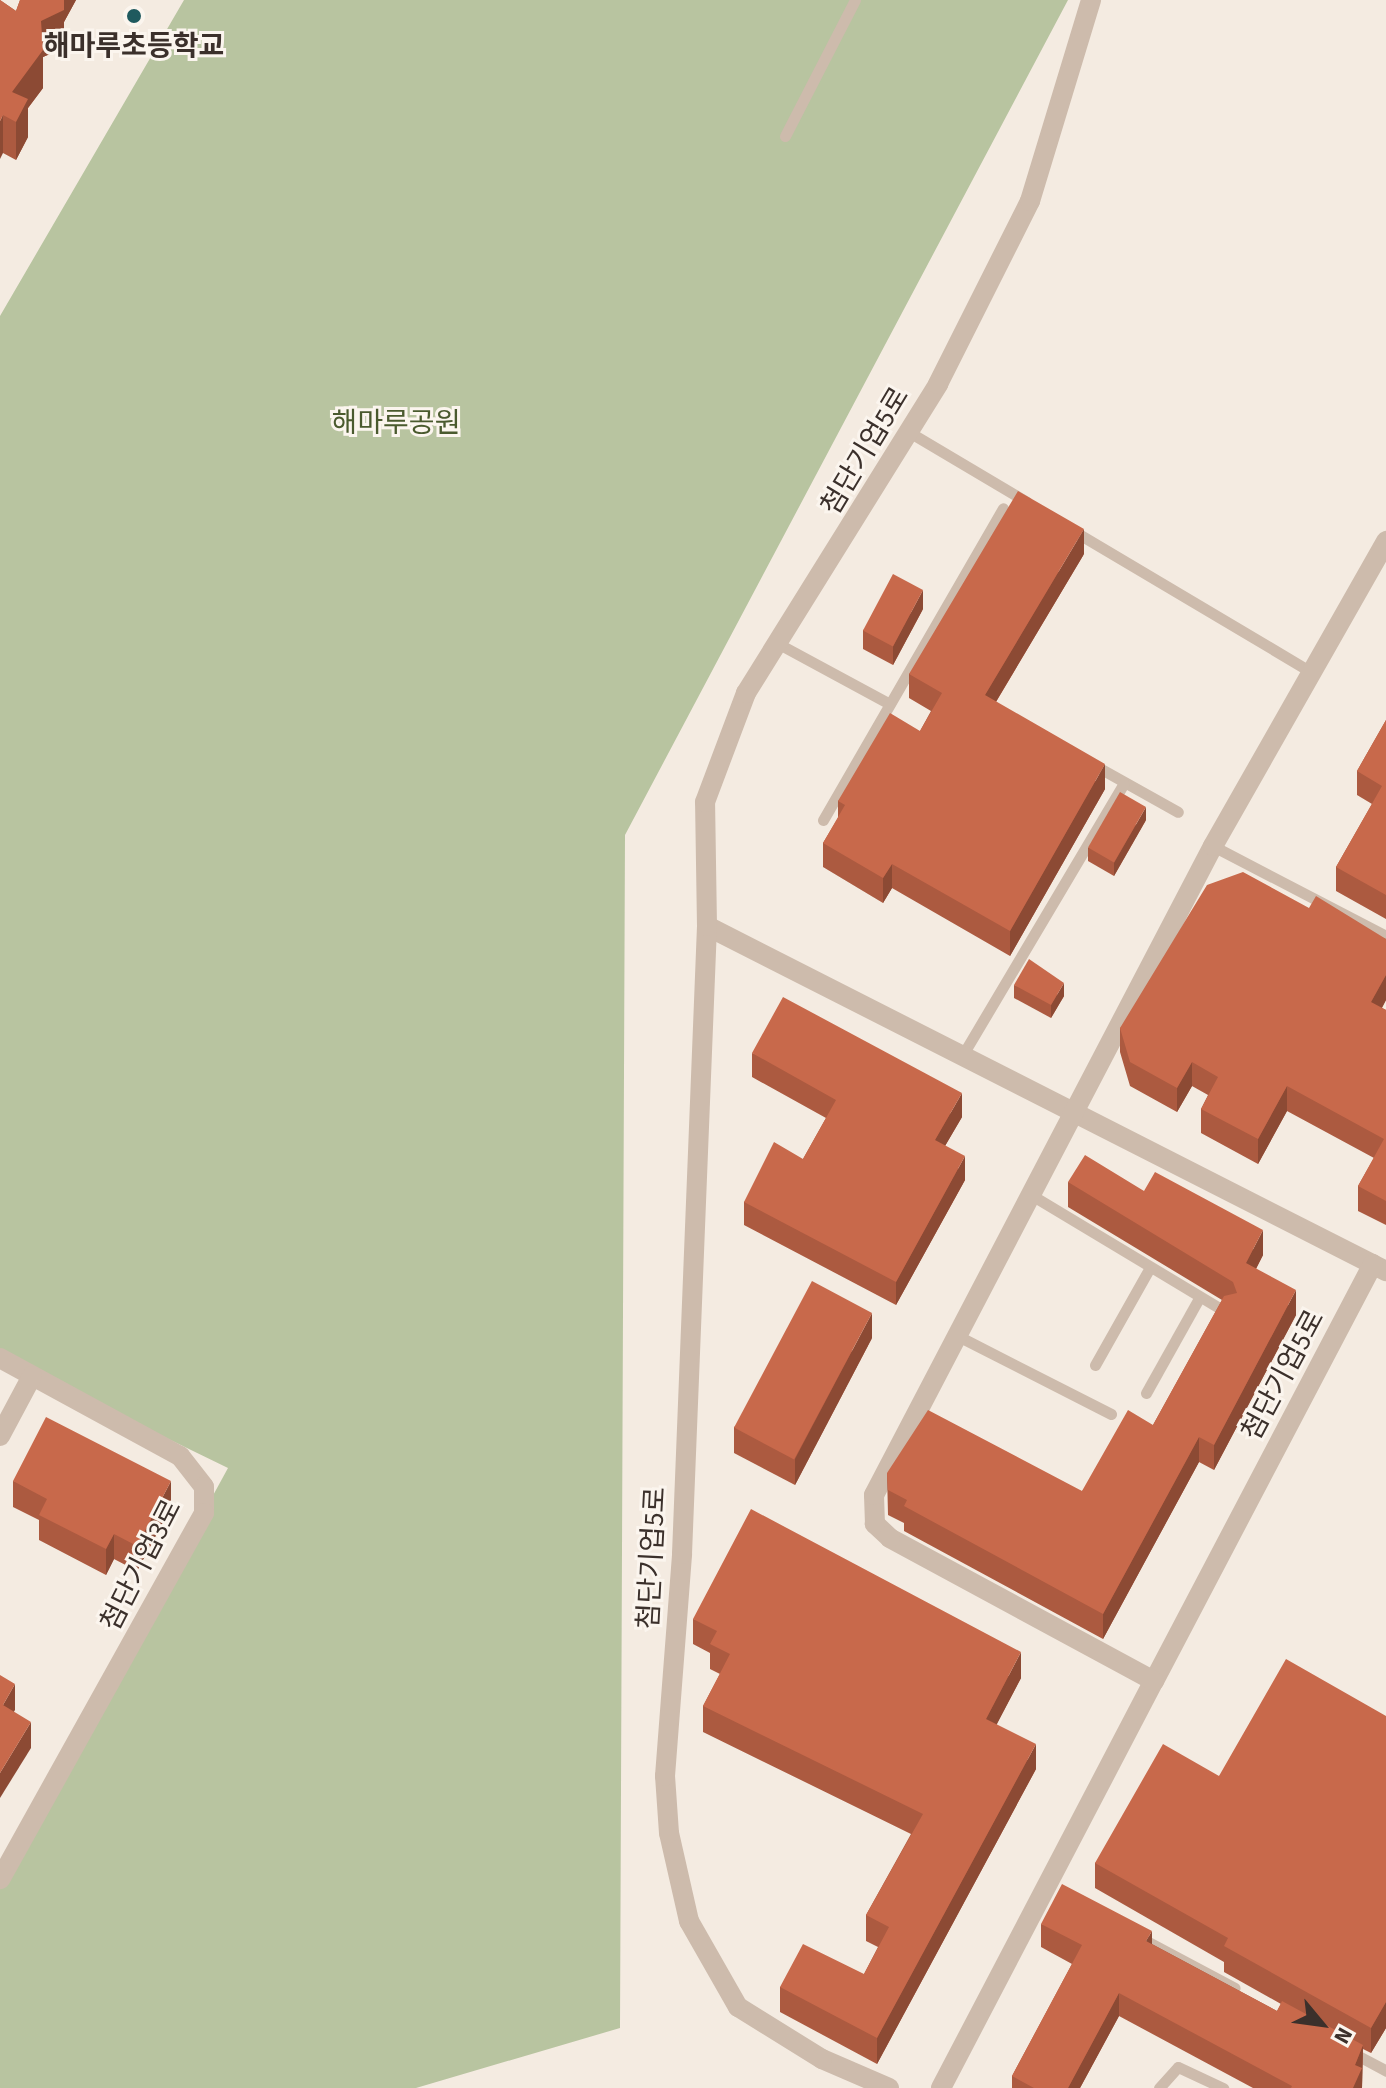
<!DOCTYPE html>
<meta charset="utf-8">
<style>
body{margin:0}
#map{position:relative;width:1386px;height:2088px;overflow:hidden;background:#f4ebe1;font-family:"Source Sans 3","Noto Sans KR",sans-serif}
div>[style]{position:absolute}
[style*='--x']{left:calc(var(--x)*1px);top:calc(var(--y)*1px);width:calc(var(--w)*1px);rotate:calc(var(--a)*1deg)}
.green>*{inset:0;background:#b8c4a0}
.service>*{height:11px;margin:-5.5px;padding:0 5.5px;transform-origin:5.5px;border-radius:5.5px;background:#cdbbac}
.minor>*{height:20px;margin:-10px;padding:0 10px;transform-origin:10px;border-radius:10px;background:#cdbbac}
.wall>*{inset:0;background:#ac5a40}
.shaded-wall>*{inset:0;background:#8c4a34}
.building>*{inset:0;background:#c8694b;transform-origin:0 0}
.dots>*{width:22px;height:22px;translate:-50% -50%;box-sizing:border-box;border:4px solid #fbf5ee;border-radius:50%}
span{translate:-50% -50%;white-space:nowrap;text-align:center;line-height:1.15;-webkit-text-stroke:6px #fbf5ee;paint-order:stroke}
.poi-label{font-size:28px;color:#3b302b;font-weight:700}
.park-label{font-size:28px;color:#4a5a2e}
.street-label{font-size:28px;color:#3b302b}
.north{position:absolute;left:1282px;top:1984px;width:80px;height:80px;-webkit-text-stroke:6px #fbf5ee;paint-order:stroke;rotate:119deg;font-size:22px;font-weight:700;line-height:32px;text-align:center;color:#3b302b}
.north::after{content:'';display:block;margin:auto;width:28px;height:36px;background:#3b302b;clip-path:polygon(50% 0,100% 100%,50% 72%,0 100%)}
</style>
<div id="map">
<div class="green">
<i style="clip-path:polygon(184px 0,1068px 0,625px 835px,620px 2028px,416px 2088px,0 2088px,0 1885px,228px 1468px,0 1357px,0 316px)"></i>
</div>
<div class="service">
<i style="--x:785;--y:136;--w:153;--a:-62.8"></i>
<i style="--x:909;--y:432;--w:137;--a:30.7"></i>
<i style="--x:1072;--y:530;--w:276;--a:30.7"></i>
<i style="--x:777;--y:643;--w:128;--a:28.4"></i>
<i style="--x:1094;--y:765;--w:96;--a:29.2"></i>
<i style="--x:823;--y:820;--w:360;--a:-60"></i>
<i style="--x:1213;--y:846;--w:195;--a:27.5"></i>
<i style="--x:962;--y:1056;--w:317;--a:-59.3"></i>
<i style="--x:1033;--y:1196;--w:229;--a:31"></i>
<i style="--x:956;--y:1335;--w:174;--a:27"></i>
<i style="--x:1095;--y:1365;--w:108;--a:-60.6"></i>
<i style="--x:1146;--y:1393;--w:109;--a:-60.8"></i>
<i style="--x:1141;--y:1938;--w:106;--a:28"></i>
<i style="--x:1351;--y:2052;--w:40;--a:28"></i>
<i style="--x:1159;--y:2088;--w:28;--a:-48"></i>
<i style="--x:1178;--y:2067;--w:50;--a:25"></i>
</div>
<div class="minor">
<i style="--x:707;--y:926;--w:762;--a:26.94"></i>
<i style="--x:0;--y:1358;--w:205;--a:28.6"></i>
<i style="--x:180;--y:1456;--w:39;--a:52"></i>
<i style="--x:204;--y:1487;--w:26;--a:90"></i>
<i style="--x:204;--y:1513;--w:419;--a:119.1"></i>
<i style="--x:0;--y:1436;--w:68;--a:-61.9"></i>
<i style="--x:1154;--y:1681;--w:471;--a:-62.3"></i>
<i style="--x:889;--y:2088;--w:73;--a:-156.6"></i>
<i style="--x:822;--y:2059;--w:99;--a:-148.2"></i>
<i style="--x:738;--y:2007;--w:99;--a:-119.7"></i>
<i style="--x:689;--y:1921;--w:90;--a:-102.8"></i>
<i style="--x:669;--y:1833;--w:57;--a:-94"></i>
<i style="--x:665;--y:1776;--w:223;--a:-85.6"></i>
<i style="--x:682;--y:1554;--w:628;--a:-87.72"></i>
<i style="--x:707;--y:926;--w:124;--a:-90.9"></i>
<i style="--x:705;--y:802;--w:116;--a:-69.4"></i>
<i style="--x:746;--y:693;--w:364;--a:-58.1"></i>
<i style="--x:938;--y:384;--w:205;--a:-63.3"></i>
<i style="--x:1030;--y:201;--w:210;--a:-73.1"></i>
<i style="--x:941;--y:2088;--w:459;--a:-62.4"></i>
<i style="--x:1154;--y:1681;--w:300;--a:-151.6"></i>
<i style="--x:890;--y:1538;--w:21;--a:-137"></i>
<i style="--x:875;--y:1524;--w:29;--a:-92"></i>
<i style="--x:874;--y:1495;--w:732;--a:-62.42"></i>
<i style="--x:1213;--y:846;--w:351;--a:-60.4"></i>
</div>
<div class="wall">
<i style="clip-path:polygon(0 0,16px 11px,20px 0,76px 0,64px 22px,64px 48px,43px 57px,43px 88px,28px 108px,28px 137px,16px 160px,3px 153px)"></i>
<i style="clip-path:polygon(1084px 554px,996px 702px,1105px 789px,1010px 956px,892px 888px,883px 903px,823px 867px,823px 843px,838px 818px,838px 801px,920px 731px,931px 711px,909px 698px,909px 674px)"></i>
<i style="clip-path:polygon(923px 609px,893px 665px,863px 649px,863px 630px)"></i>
<i style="clip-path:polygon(1386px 720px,1386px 919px,1336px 891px,1336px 867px,1372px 804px,1357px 795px,1357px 771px)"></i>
<i style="clip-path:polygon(1146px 820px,1114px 876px,1088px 861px,1088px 848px)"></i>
<i style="clip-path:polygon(1309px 908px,1386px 939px,1386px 1000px,1382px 1008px,1386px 1010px,1386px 1225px,1358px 1211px,1358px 1186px,1374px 1158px,1287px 1111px,1258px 1164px,1201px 1133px,1201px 1109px,1208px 1095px,1192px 1086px,1177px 1112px,1130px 1086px,1120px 1052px,1120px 1028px)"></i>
<i style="clip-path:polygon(1014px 985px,1064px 996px,1051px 1018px,1014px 998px)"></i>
<i style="clip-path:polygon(752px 1053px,962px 1117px,945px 1146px,965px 1180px,896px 1305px,744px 1225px,744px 1202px,803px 1159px,826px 1118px,752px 1077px)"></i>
<i style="clip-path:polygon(1068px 1182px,1144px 1191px,1263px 1255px,1256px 1269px,1296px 1315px,1214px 1470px,1199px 1462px,1103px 1639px,904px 1531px,904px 1523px,888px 1515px,887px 1473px,1082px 1491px,1153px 1425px,1222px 1300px,1068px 1207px)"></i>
<i style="clip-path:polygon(872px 1338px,795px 1485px,734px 1453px,734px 1427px)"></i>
<i style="clip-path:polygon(13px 1481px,171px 1507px,137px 1571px,114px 1559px,106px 1575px,39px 1540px,39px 1520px,13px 1507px)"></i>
<i style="clip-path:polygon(693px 1619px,1021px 1678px,996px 1725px,1036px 1769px,877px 2064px,780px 2012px,780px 1987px,864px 1974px,878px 1947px,866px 1941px,866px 1915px,911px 1834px,703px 1732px,703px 1706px,720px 1674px,710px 1669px,710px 1653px,693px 1644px)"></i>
<i style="clip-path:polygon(1386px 1716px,1386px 2028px,1371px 2053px,1363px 2049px,1362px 2088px,1253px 2088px,1119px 2016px,1080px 2088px,1012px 2088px,1012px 2076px,1072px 1964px,1041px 1947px,1041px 1924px,1152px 1944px,1277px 2011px,1281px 2004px,1224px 1972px,1224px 1962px,1095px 1888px,1095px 1863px,1219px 1776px)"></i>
</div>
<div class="shaded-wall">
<i style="clip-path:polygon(63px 0,76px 0,64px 22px,64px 48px,43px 57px,43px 88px,28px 108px,28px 137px,16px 160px,16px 122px,12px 92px,41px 21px)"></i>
<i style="clip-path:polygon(3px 115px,3px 153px,0 159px,0 121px)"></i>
<i style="clip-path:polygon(1084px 529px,1084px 554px,985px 720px,985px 695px)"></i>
<i style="clip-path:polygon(923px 590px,923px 609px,893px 665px,893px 646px)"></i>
<i style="clip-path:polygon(1105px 764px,1105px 789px,1010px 956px,1010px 931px)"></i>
<i style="clip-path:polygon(1146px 807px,1146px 820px,1114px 876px,1114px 863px)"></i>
<i style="clip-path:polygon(892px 864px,892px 888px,883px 903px,883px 878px)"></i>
<i style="clip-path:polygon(1386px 975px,1386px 1000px,1371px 1027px,1371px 1002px)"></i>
<i style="clip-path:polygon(1064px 983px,1064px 996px,1051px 1018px,1051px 1005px)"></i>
<i style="clip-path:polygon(1192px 1062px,1192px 1086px,1177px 1112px,1177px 1088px)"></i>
<i style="clip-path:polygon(1287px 1086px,1287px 1111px,1258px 1164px,1258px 1139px)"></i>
<i style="clip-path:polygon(962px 1093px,962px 1117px,935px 1163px,935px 1140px)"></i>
<i style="clip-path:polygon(965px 1156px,965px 1180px,896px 1305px,896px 1282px)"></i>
<i style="clip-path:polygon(1263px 1230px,1263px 1255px,1246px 1288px,1246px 1263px)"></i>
<i style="clip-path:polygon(1296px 1290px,1296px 1315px,1214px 1470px,1214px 1445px)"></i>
<i style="clip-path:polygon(872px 1313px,872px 1338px,795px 1485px,795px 1459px)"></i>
<i style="clip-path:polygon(1199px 1437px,1199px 1462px,1103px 1639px,1103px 1614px)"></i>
<i style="clip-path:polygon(171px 1481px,171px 1507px,137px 1571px,137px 1546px)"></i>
<i style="clip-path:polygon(114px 1534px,114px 1559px,106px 1575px,106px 1549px)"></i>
<i style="clip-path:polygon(1021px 1652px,1021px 1678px,986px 1745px,986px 1719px)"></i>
<i style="clip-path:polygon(15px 1684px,15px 1710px,3px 1730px,3px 1705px)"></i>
<i style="clip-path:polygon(31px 1722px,31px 1748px,0 1798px,0 1773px)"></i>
<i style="clip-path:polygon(1036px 1744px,1036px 1769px,877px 2064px,877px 2038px)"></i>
<i style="clip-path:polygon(1152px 1931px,1152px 1955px,1146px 1941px)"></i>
<i style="clip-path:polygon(1119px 1993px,1119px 2016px,1080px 2088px,1068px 2088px)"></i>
<i style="clip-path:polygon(1386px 2002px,1386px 2028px,1371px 2053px,1371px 2028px)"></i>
<i style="clip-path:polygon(1363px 2045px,1362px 2088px,1353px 2088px,1355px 2065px)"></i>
</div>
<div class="building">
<i style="clip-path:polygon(0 0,16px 11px,20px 0,64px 0,64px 10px,41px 21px,43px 50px,12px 92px,28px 99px,16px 122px,3px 115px,0 121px)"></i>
<i style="clip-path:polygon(1018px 491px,1084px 529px,985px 695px,1105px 764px,1010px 931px,892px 864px,883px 878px,823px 843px,845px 805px,838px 801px,890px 713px,920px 731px,942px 693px,909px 674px)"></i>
<i style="left:893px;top:574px;width:34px;height:64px;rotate:28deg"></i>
<i style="clip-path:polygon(1386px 720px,1386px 895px,1336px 867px,1382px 786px,1357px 771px)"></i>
<i style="left:1120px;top:792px;width:30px;height:64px;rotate:30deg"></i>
<i style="clip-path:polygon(1243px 872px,1309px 908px,1316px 896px,1386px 939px,1386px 975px,1371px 1002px,1386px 1010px,1386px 1201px,1358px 1186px,1384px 1139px,1287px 1086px,1258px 1139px,1201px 1109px,1218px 1077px,1192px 1062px,1177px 1088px,1130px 1062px,1120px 1028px,1207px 885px)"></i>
<i style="clip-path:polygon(1029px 959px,1064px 983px,1051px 1005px,1014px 985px)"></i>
<i style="clip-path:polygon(783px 997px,962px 1093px,935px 1140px,965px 1156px,896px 1282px,744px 1202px,774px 1142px,803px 1159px,836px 1100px,752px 1053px)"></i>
<i style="clip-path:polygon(1085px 1155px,1144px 1191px,1155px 1172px,1263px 1230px,1246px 1263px,1296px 1290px,1214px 1445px,1199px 1437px,1103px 1614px,904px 1506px,907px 1500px,888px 1490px,887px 1473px,928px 1410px,1082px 1491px,1128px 1410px,1153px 1425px,1224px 1296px,1237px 1293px,1233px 1282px,1068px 1182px)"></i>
<i style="left:812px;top:1281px;width:68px;height:166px;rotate:28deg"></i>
<i style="clip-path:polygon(46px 1417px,171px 1481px,137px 1546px,114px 1534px,106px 1549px,39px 1515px,47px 1499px,13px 1481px)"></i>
<i style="clip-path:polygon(751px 1509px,1021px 1652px,986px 1719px,1036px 1744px,877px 2038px,780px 1987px,803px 1944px,864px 1974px,889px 1927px,866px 1915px,923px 1814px,703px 1706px,730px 1654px,710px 1644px,717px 1631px,693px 1619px)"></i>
<i style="clip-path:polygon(1286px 1659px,1386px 1716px,1386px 2002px,1371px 2028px,1224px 1946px,1228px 1938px,1095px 1863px,1163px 1744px,1219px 1776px)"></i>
<i style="clip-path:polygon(0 1675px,15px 1684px,3px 1705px,31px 1722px,0 1773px)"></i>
<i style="clip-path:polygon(1062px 1884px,1152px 1931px,1146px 1941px,1277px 2011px,1282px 2001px,1363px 2045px,1355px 2065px,1362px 2068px,1353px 2088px,1291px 2088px,1292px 2086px,1119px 1993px,1068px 2088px,1034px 2088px,1012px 2076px,1082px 1945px,1041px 1924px)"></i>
</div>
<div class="dots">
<i style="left:134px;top:16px;background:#1f5a5e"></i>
</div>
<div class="poi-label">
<span style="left:134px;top:46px">해마루초등학교</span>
</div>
<div class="park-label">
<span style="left:396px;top:423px">해마루공원</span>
</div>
<div class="street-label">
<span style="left:865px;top:451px;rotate:-59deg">첨단기업5로</span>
<span style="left:1283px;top:1375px;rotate:-62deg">첨단기업5로</span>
<span style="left:652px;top:1558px;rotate:-87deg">첨단기업5로</span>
<span style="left:141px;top:1565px;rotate:-63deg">첨단기업3로</span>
</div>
<div class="north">N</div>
</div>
